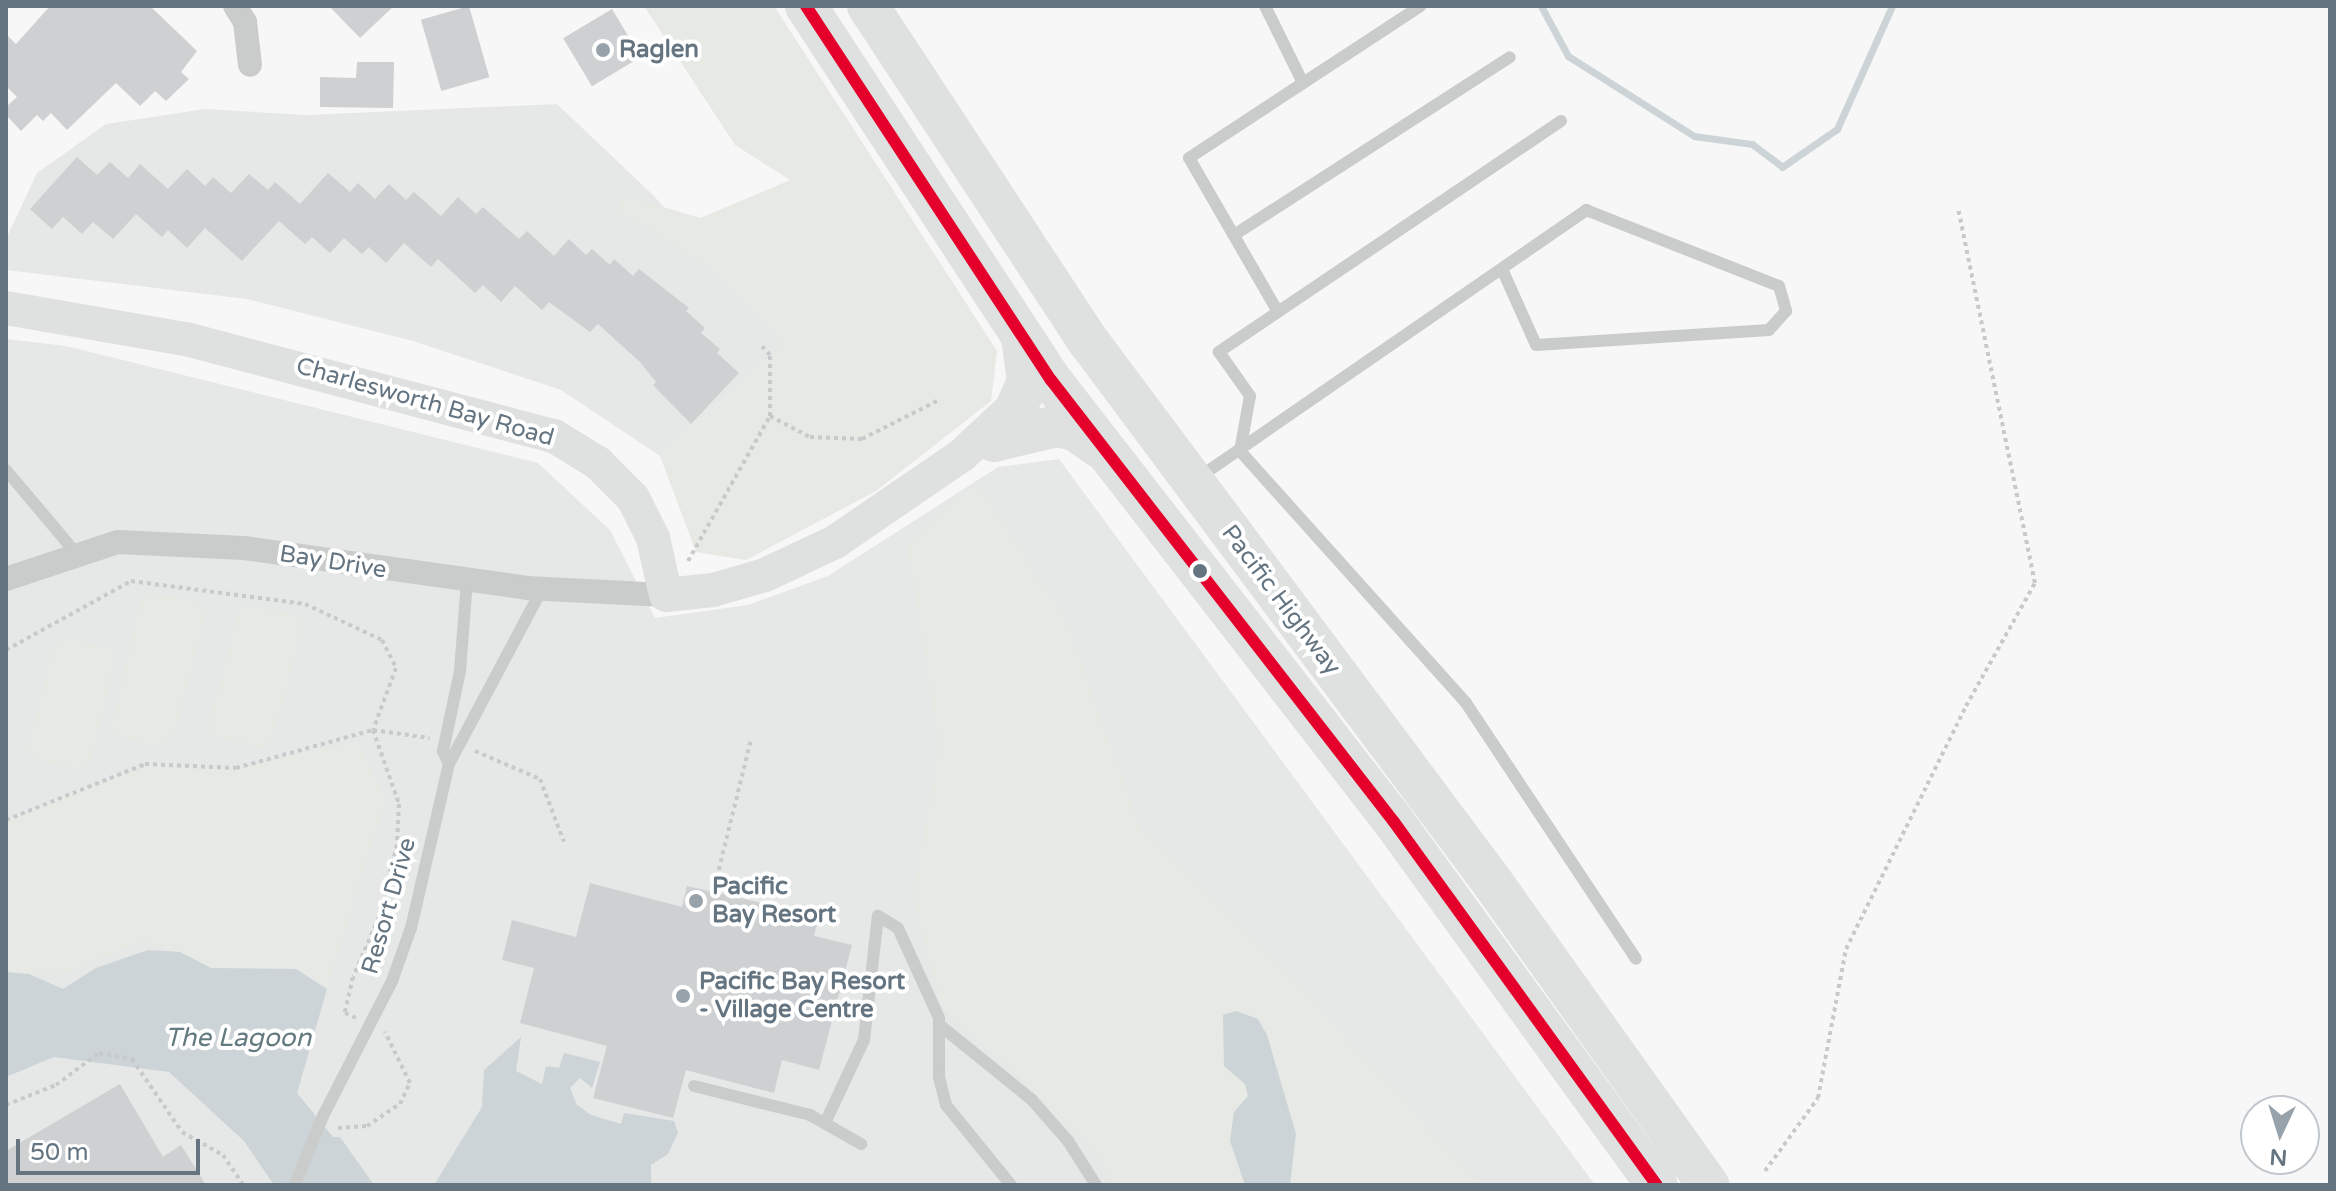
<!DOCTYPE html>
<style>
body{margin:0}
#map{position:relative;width:2336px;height:1191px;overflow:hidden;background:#f7f7f7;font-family:"Varela Round",sans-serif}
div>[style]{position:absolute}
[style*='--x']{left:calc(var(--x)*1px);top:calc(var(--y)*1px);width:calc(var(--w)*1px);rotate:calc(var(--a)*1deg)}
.built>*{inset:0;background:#e6e7e7}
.green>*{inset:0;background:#e6e9e4}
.water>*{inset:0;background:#ccd4d7}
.stream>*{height:7px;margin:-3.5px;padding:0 3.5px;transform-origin:3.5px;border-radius:3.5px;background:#ccd4d7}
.building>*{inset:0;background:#ced0d1;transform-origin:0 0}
.path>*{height:4px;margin-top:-2px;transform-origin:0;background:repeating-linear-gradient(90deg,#c8c9ca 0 4px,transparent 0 8px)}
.lane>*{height:12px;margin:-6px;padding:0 6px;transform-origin:6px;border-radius:6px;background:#cacccc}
.street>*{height:24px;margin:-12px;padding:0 12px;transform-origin:12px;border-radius:12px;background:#cacccc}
.secondary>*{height:34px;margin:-17px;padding:0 17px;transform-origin:17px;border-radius:17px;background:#dfe0e0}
.highway>*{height:42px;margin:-21px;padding:0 21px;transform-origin:21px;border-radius:21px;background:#dfe0e0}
.bus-1>*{height:12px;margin:-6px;padding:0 6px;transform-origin:6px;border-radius:6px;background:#e4002b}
.dots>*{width:22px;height:22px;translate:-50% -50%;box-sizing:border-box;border:4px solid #fff;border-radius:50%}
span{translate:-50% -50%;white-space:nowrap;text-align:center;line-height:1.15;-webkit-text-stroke:8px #fff;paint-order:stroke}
.poi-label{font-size:24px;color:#647480;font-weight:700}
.left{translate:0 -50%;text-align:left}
.street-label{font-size:24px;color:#647480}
.water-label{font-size:26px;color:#647a81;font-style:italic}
.frame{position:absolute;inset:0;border:8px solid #647480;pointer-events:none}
.north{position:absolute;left:2240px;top:1095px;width:80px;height:80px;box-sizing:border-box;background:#fff;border:2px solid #c1c7cc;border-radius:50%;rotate:184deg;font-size:22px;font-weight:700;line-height:32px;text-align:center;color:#647480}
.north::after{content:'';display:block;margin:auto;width:28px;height:36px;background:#97a2aa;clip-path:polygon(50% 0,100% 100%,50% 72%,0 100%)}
.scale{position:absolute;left:16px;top:1139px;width:184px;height:36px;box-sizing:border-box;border:4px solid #647480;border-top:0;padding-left:10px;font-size:24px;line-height:28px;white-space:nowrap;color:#647480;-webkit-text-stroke:6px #fff;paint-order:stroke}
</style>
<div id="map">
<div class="built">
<i style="clip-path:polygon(557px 104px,654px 196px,785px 344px,660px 456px,561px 390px,413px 341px,247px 299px,6px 270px,6px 239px,37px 173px,106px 124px,205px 109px,307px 115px)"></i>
<i style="clip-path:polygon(6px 339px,66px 346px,538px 463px,610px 530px,655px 618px,748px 605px,828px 576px,998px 467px,1059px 459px,1595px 1185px,6px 1185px)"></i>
</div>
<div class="green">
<i style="clip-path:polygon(644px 6px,774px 6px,997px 351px,991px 401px,876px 491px,746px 560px,696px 552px,660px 456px,785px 344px,709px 267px,618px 211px,621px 195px,701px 218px,790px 180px,735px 145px)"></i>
<i style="clip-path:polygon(976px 483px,1066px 619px,1141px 830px,1300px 987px,1481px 1185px,1111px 1185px,1093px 1147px,942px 1007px,912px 896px,939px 748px,907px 545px)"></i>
<i style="clip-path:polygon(150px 592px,199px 603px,206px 613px,174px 737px,159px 747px,116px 735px,111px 725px,141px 601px)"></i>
<i style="clip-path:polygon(248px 605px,298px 615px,304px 626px,271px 743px,263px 749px,214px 735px,208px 725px,240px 608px)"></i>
<i style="clip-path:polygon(65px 637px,111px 648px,115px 659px,92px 760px,80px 770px,38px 760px,28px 749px,52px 647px)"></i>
<i style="clip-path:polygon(357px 741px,386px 799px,327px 989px,296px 969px,210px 968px,145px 940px,66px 973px,6px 979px,6px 820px,145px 764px,236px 768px)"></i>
</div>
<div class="water">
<i style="clip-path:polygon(148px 950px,180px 952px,211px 968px,296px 969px,327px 989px,297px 1093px,333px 1137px,340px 1137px,374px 1185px,274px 1185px,244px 1141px,169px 1072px,54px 1057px,6px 1077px,6px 972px,29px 974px,63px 989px,96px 968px)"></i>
<i style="clip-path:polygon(1236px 1011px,1258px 1019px,1267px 1035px,1296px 1134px,1290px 1185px,1245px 1185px,1230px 1141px,1234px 1112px,1248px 1096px,1245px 1084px,1224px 1066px,1223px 1015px)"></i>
<i style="clip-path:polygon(521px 1037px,516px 1071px,542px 1084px,546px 1066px,559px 1068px,564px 1053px,600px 1062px,592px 1088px,580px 1078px,570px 1088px,577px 1105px,591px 1115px,621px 1124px,624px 1113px,674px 1121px,678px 1133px,668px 1154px,651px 1165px,651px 1185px,434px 1185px,482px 1107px,484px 1070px)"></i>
</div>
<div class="stream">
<i style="--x:1541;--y:6;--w:57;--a:61.6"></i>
<i style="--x:1568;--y:56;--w:149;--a:32.4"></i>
<i style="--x:1694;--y:136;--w:59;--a:7.9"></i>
<i style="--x:1752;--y:144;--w:38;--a:37"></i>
<i style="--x:1782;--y:167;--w:67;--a:-34.6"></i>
<i style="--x:1837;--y:129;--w:135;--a:-65.9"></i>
</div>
<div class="building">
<i style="clip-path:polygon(50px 6px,150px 6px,197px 51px,181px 72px,189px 79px,166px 101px,155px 91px,140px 106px,116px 83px,67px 130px,51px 113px,43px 121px,37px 115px,21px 131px,6px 115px,6px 107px,17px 97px,6px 86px,6px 34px,16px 44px)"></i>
<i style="clip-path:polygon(329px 6px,394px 6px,360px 38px)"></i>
<i style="left:469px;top:6px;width:74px;height:50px;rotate:74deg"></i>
<i style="left:612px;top:9px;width:56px;height:57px;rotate:59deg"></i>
<i style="clip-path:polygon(357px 62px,394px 62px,393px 108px,320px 107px,320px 77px,356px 78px)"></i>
<i style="clip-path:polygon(77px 157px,97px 175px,110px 162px,128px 178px,140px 164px,168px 189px,187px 169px,205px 186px,213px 177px,231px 193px,249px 174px,268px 190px,275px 182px,300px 204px,328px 173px,350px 192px,358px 183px,375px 199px,389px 184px,406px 200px,414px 192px,441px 216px,458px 197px,476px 214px,483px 207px,519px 239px,527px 231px,554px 256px,569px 239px,586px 255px,592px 249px,610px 265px,614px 259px,633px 276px,639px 269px,689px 308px,686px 311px,705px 328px,701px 333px,720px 349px,717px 353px,739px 373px,691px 424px,653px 385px,656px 382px,640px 362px,598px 324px,590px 332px,549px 302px,542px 310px,515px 286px,501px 302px,483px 285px,475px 293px,438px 259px,431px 267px,404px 243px,386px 263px,369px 247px,362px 254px,344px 238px,330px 253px,312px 237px,305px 244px,279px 221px,242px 261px,205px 228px,187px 248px,168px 230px,162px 237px,136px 214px,113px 239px,93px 222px,82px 234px,63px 217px,52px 229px,30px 209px)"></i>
<i style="clip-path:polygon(590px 883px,682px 907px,687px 886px,819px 916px,814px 936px,852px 945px,819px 1070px,782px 1060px,774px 1093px,686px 1070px,673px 1118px,593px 1098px,607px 1046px,520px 1023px,534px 968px,502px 960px,512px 920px,576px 937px)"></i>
<i style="clip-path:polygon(120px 1084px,163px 1157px,181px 1145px,206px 1185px,6px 1185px,6px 1151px)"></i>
</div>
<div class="path">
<i style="--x:770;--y:416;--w:45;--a:27.7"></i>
<i style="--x:810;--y:437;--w:52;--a:2.2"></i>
<i style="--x:862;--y:439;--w:84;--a:-26.9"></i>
<i style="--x:688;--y:561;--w:167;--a:-60.5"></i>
<i style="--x:770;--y:416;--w:61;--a:-90"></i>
<i style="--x:770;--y:355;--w:12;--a:-132"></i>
<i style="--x:6;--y:650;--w:143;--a:-28.9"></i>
<i style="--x:131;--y:581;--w:176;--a:7.5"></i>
<i style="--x:305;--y:604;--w:85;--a:25.1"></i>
<i style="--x:382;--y:640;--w:31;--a:63"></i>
<i style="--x:396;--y:668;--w:66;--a:110.4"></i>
<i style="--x:373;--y:730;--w:78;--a:70.6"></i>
<i style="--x:399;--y:804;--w:41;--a:92.8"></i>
<i style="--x:397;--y:845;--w:74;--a:104"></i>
<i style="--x:379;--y:917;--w:65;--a:113.4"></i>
<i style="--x:353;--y:977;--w:37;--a:103"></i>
<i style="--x:345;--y:1013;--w:12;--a:24"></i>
<i style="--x:475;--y:751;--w:71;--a:23.3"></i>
<i style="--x:540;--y:779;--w:67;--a:69.1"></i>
<i style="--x:6;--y:820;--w:150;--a:-21.9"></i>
<i style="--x:145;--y:764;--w:91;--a:2.5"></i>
<i style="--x:236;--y:768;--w:142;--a:-15.5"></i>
<i style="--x:373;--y:730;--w:57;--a:8.1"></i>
<i style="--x:713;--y:893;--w:158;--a:-76.1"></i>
<i style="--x:6;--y:1105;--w:54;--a:-21.8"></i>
<i style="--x:56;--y:1085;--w:54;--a:-36.7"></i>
<i style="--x:99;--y:1053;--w:34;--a:10"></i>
<i style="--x:132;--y:1059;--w:88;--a:55.6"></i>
<i style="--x:182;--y:1132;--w:47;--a:29.3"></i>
<i style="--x:223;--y:1155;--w:36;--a:56"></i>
<i style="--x:338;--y:1128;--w:29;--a:-4"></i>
<i style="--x:367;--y:1126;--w:40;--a:-34"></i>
<i style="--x:400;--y:1104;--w:23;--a:-65"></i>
<i style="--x:410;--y:1083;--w:57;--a:-116.1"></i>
<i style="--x:1765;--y:1171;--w:90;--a:-54"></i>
<i style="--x:1818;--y:1098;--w:152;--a:-79.4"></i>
<i style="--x:1846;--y:949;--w:271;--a:-63.7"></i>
<i style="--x:1966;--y:706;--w:141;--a:-60.7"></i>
<i style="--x:2035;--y:583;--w:384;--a:-101.6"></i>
</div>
<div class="lane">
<i style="--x:1265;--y:6;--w:86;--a:63.7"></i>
<i style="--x:1561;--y:121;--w:413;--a:146"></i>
<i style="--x:1219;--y:352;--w:54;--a:54.8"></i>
<i style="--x:1250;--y:396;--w:56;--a:100.3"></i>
<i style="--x:1240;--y:451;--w:338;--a:48.1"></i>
<i style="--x:1466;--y:703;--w:307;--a:56.4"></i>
<i style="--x:1234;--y:235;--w:328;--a:-32.8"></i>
<i style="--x:1278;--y:312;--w:178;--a:-120"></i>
<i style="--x:1189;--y:158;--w:277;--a:-33.3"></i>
<i style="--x:6;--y:470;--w:109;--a:49.9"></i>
<i style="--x:1198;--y:478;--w:472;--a:-34.6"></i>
<i style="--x:1586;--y:210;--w:207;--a:21.5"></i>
<i style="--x:1779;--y:286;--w:26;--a:74"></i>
<i style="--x:1786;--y:311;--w:25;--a:132"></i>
<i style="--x:1769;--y:330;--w:233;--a:176.3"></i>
<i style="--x:1536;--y:345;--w:83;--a:-114.1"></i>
<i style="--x:449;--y:764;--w:14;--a:-115"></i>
<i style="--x:443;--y:751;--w:82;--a:-78"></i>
<i style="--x:460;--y:671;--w:90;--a:-85.6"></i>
<i style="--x:942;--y:1027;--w:116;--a:39"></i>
<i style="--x:1032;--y:1100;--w:55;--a:48.7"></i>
<i style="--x:1068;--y:1141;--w:52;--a:57.5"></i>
<i style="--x:694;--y:1086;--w:120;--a:14"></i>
<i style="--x:810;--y:1115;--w:59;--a:29.6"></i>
<i style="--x:826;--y:1121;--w:89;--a:-64.9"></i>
<i style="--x:864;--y:1040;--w:125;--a:-83.6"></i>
<i style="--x:878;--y:916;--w:23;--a:31"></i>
<i style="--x:898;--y:928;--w:99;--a:65.5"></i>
<i style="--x:939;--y:1018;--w:59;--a:90"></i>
<i style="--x:939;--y:1077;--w:29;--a:76"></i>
<i style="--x:946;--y:1105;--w:103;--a:50.9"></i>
<i style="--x:295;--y:1185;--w:74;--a:-67.9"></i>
<i style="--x:323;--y:1116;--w:152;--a:-62.9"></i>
<i style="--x:392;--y:981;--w:56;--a:-70.3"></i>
<i style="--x:411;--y:928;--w:168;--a:-77"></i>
<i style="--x:449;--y:764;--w:198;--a:-62"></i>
</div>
<div class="street">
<i style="--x:235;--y:6;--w:19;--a:58"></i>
<i style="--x:245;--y:22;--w:43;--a:83.4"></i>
<i style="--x:6;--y:579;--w:118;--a:-18.3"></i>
<i style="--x:118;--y:542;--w:126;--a:2.7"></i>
<i style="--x:244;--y:548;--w:286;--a:8"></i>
<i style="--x:527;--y:588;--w:139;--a:2.9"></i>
</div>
<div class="secondary">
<i style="--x:6;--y:308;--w:183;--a:9.8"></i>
<i style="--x:186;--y:339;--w:381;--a:14.8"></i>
<i style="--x:554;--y:436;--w:52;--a:31.5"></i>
<i style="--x:598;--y:463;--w:49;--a:45"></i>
<i style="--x:633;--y:498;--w:45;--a:63.4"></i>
<i style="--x:653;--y:538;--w:58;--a:77.2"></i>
<i style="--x:666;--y:595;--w:47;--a:-6.1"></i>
<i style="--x:713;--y:590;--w:54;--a:-16.1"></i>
<i style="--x:765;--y:575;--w:77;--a:-25.2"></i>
<i style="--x:835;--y:542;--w:154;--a:-34.4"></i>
<i style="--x:962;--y:455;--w:63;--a:-43.1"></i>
</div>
<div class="highway">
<i style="--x:806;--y:6;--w:447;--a:56.8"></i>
<i style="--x:1051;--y:380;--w:559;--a:52.19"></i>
<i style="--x:1394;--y:822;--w:448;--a:54.1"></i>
<i style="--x:868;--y:6;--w:402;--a:56.7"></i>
<i style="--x:1089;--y:342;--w:670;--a:53.25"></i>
<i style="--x:1490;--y:879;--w:376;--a:54.5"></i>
<i style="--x:1017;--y:406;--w:27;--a:-66"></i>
<i style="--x:1028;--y:381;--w:44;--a:-97.8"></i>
<i style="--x:994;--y:441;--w:65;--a:-13.4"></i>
<i style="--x:1057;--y:426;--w:18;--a:13"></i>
<i style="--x:1075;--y:430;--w:32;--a:35"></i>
</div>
<div class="bus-1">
<i style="--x:806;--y:6;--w:447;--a:56.8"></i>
<i style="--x:1051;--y:380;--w:559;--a:52.19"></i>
<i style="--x:1394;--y:822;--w:448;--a:54.1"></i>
</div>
<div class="dots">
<i style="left:603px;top:50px;background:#97a2aa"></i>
<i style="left:1200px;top:571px;background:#647480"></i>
<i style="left:696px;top:901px;background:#97a2aa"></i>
<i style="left:683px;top:996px;background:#97a2aa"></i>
</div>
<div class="poi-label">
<span class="left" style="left:619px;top:50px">Raglen</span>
<span class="left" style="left:712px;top:901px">Pacific<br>Bay Resort</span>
<span class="left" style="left:699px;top:996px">Pacific Bay Resort<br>- Village Centre</span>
</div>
<div class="street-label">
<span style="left:425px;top:402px;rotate:16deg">Charlesworth Bay Road</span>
<span style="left:333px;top:562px;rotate:9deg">Bay Drive</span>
<span style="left:1281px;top:600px;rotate:53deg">Pacific Highway</span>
<span style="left:389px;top:906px;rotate:-74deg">Resort Drive</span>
</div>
<div class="water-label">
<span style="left:238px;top:1038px">The Lagoon</span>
</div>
<div class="frame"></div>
<div class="north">N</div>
<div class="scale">50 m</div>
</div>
